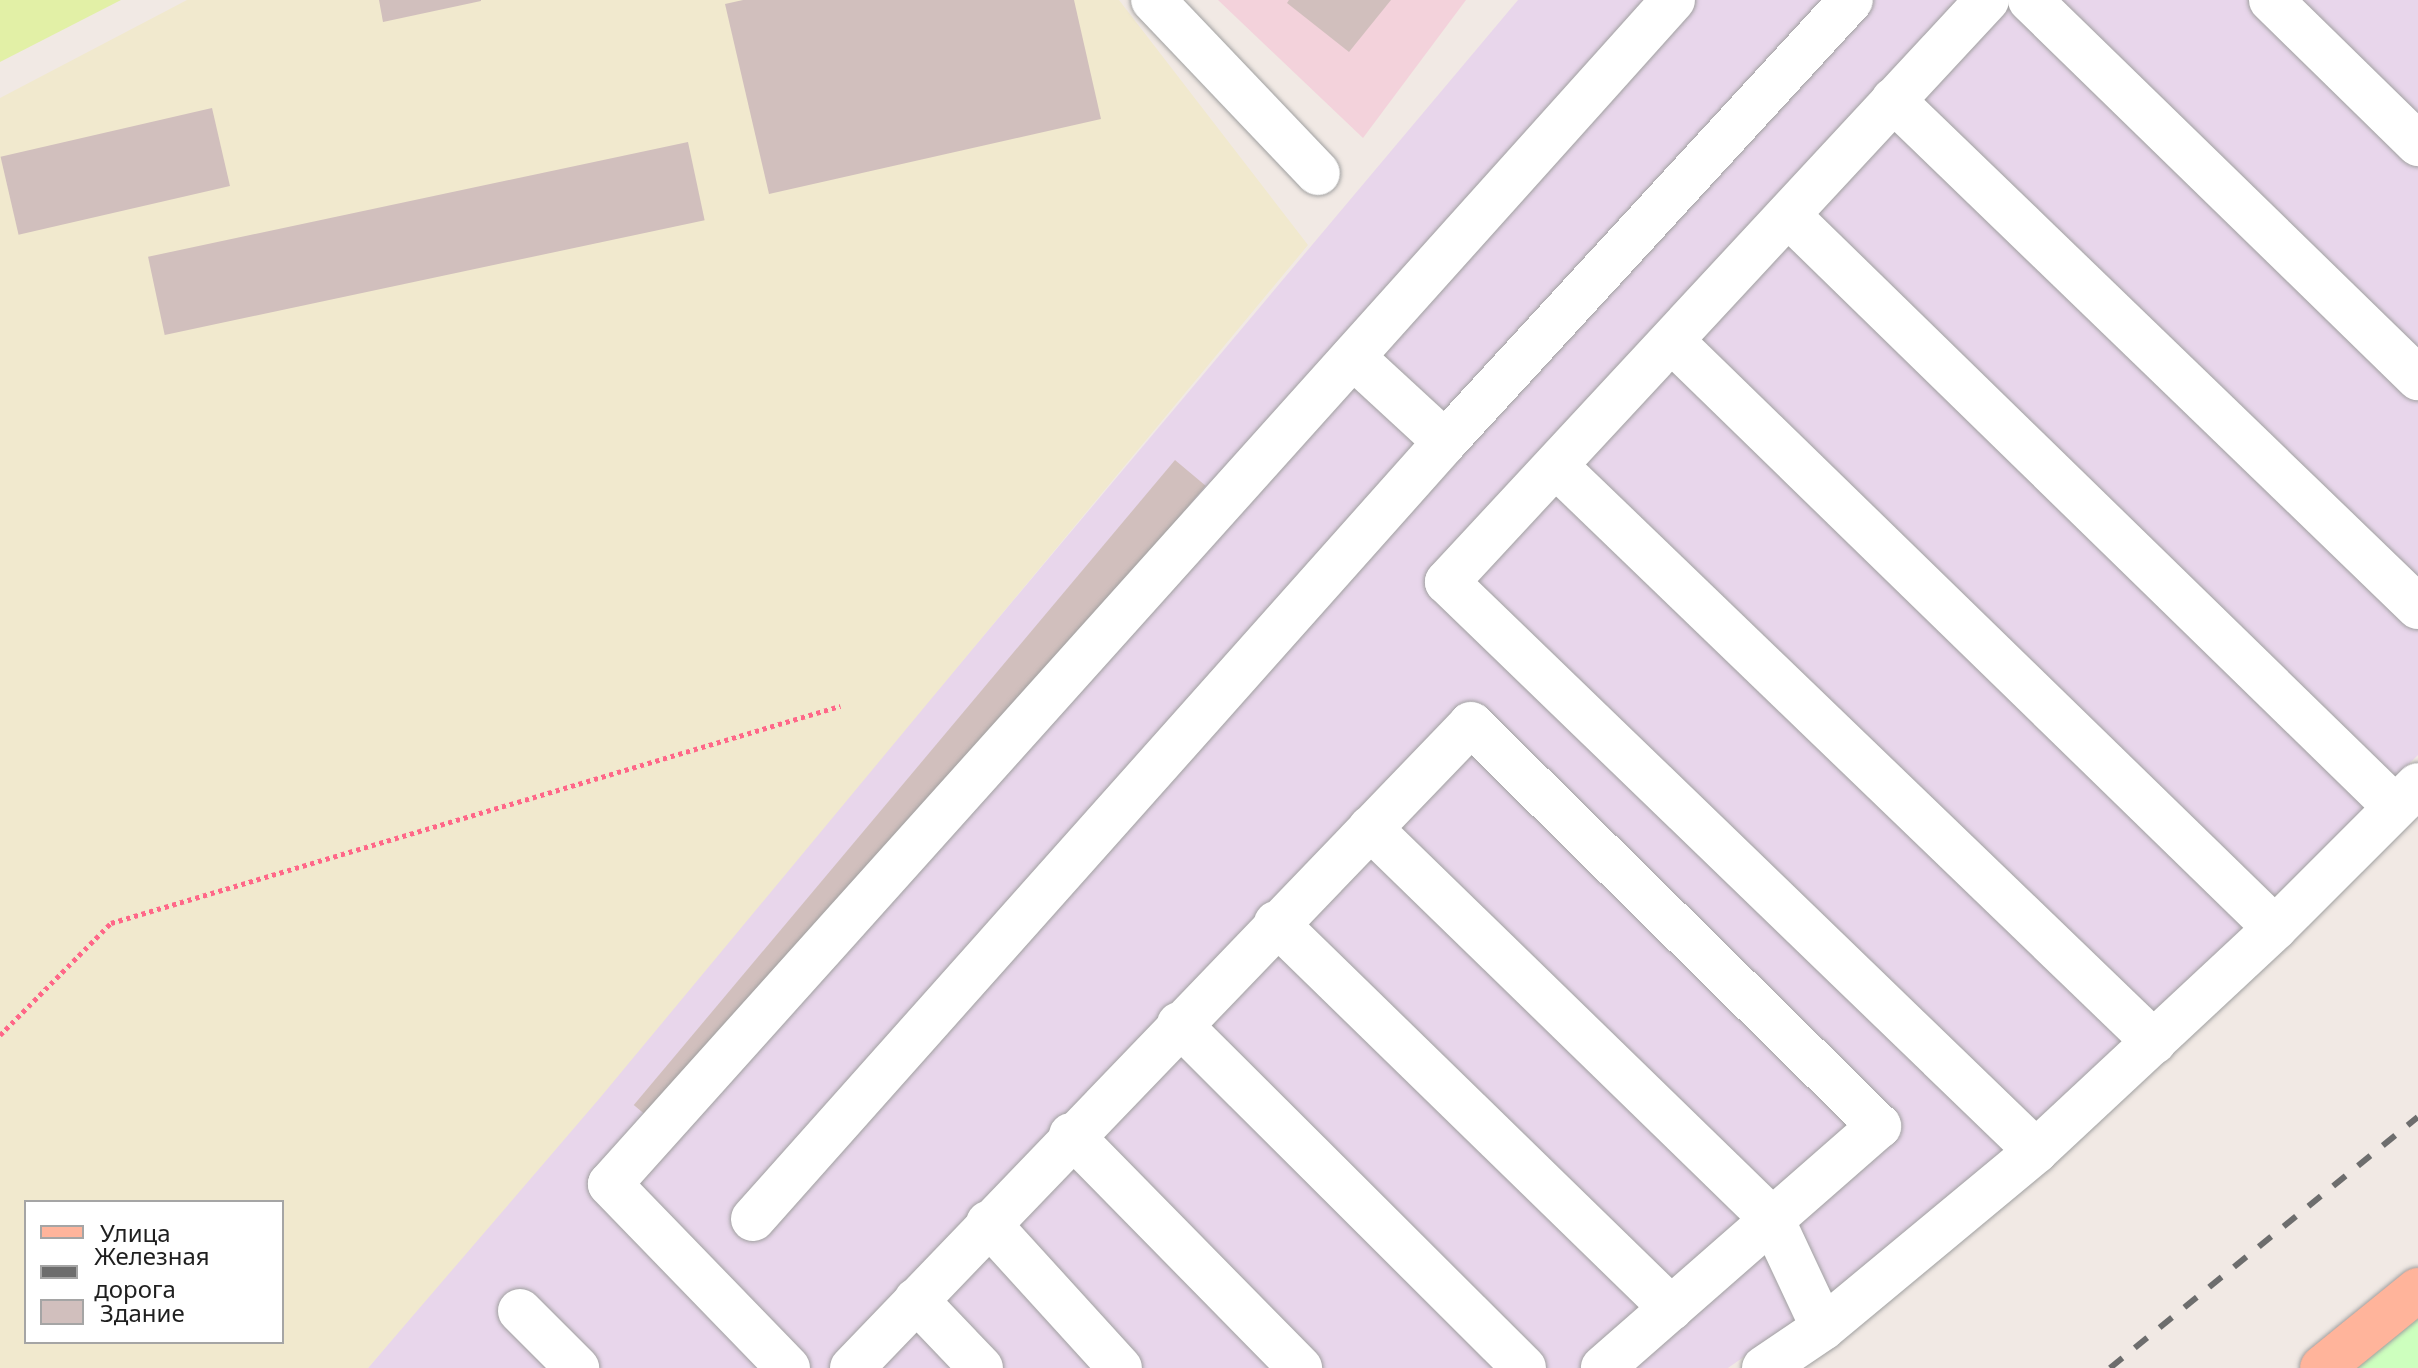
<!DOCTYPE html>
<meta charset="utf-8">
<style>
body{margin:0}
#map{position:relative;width:2418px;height:1368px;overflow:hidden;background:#f1e9e4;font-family:"Noto Sans",sans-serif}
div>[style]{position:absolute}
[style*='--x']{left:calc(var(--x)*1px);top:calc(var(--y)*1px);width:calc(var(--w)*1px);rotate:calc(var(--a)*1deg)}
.commercial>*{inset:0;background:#f3d2db}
.industrial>*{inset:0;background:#e8d6eb}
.farmland>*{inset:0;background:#f1e9ce}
.grass>*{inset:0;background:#e2f0a6}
.park>*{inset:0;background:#cdffbe}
.building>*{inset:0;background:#d1bfbd;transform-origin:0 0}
.path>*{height:5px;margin-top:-2.5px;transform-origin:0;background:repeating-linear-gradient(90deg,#ff6788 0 4px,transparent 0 8px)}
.roads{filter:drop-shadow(0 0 2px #a0a0a0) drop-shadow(0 0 2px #a0a0a0)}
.minor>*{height:44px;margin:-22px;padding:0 22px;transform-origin:22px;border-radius:22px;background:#fff}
.major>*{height:44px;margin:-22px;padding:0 22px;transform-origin:22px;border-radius:22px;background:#ffb49b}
.rail>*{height:6px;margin-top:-3px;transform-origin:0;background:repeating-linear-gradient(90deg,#6d6d6d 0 16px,transparent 0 32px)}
span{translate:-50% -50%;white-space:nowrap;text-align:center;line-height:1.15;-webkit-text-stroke:6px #fff;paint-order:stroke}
.legend{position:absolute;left:24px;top:1200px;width:260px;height:144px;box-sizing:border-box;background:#fff;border:2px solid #a5a5a5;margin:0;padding:10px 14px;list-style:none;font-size:24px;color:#1f1f1f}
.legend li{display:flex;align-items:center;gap:16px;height:40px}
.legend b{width:40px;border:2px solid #a5a5a5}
</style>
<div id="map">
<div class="commercial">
<i style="clip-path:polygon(1218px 0,1466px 0,1363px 138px)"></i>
</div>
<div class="industrial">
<i style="clip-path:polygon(1518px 0,2418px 0,2418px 755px,2110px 1059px,1848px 1283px,1728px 1368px,368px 1368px)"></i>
</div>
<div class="farmland">
<i style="clip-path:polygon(evenodd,187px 0,1119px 0,1308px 245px,599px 1099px,368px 1368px,0 1368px,0 98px,187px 0,26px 1202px,282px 1202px,282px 1342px,26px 1342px,26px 1202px)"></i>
</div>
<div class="grass">
<i style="clip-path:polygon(0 0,121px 0,0 62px)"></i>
</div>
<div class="park">
<i style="clip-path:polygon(2418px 1316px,2418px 1368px,2356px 1368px)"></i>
</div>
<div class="building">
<i style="clip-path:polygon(379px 0,481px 0,481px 1px,383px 22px)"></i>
<i style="clip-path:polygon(743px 0,1074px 0,1101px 119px,769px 194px,725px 4px)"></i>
<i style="clip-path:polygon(1289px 0,1391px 0,1349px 52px,1287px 3px)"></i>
<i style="left:212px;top:108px;width:80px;height:217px;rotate:77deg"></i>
<i style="left:688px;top:142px;width:80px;height:552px;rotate:78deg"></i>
<i style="left:1175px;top:460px;width:40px;height:842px;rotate:40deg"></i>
</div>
<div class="path">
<i style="--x:0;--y:1035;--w:158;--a:-45.3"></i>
<i style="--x:111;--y:923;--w:761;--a:-16.58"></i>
</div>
<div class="roads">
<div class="minor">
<i style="--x:1153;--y:0;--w:239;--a:46.4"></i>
<i style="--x:1987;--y:0;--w:794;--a:132.86"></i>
<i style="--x:1447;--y:582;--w:819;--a:44.01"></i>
<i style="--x:2030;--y:0;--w:542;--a:44.25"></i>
<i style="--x:2271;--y:0;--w:206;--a:44.4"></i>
<i style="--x:1893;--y:100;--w:730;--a:44"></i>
<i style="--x:1788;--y:215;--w:848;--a:44.28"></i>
<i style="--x:1673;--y:342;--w:840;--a:44.23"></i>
<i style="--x:1353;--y:357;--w:125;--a:42.7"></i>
<i style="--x:1557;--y:467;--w:829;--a:43.92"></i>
<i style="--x:1370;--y:828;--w:561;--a:44.21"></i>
<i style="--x:1772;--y:1219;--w:120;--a:64.9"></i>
<i style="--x:1276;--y:923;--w:552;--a:44.27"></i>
<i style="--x:1179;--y:1024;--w:487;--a:44.9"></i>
<i style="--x:1071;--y:1135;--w:327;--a:45.5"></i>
<i style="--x:753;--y:1219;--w:1040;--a:-48.31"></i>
<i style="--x:1445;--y:442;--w:600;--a:-47.43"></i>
<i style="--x:988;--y:1223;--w:196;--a:47.7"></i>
<i style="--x:916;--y:1300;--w:94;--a:46.3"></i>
<i style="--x:520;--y:1311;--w:81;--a:45"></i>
<i style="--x:788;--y:1368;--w:256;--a:-134.1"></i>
<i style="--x:610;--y:1184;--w:1591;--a:-48.08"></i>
<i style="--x:852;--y:1368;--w:893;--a:-46.13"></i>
<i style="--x:1471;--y:724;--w:573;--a:44.58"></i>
<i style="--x:1879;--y:1126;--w:367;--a:138.8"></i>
<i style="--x:1764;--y:1368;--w:71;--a:-34.1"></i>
<i style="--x:1823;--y:1328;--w:277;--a:-39.7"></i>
<i style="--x:2036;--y:1151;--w:327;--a:-43"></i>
<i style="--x:2275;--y:928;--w:202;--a:-45"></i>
</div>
<div class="major">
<i style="--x:2322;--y:1368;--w:124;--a:-39.1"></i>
</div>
</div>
<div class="rail">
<i style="--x:2110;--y:1368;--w:397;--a:-39.2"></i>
</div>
<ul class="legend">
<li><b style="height:10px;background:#ffb49b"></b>Улица</li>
<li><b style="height:10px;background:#6d6d6d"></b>Железная дорога</li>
<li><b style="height:22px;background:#d1bfbd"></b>Здание</li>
</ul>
</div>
